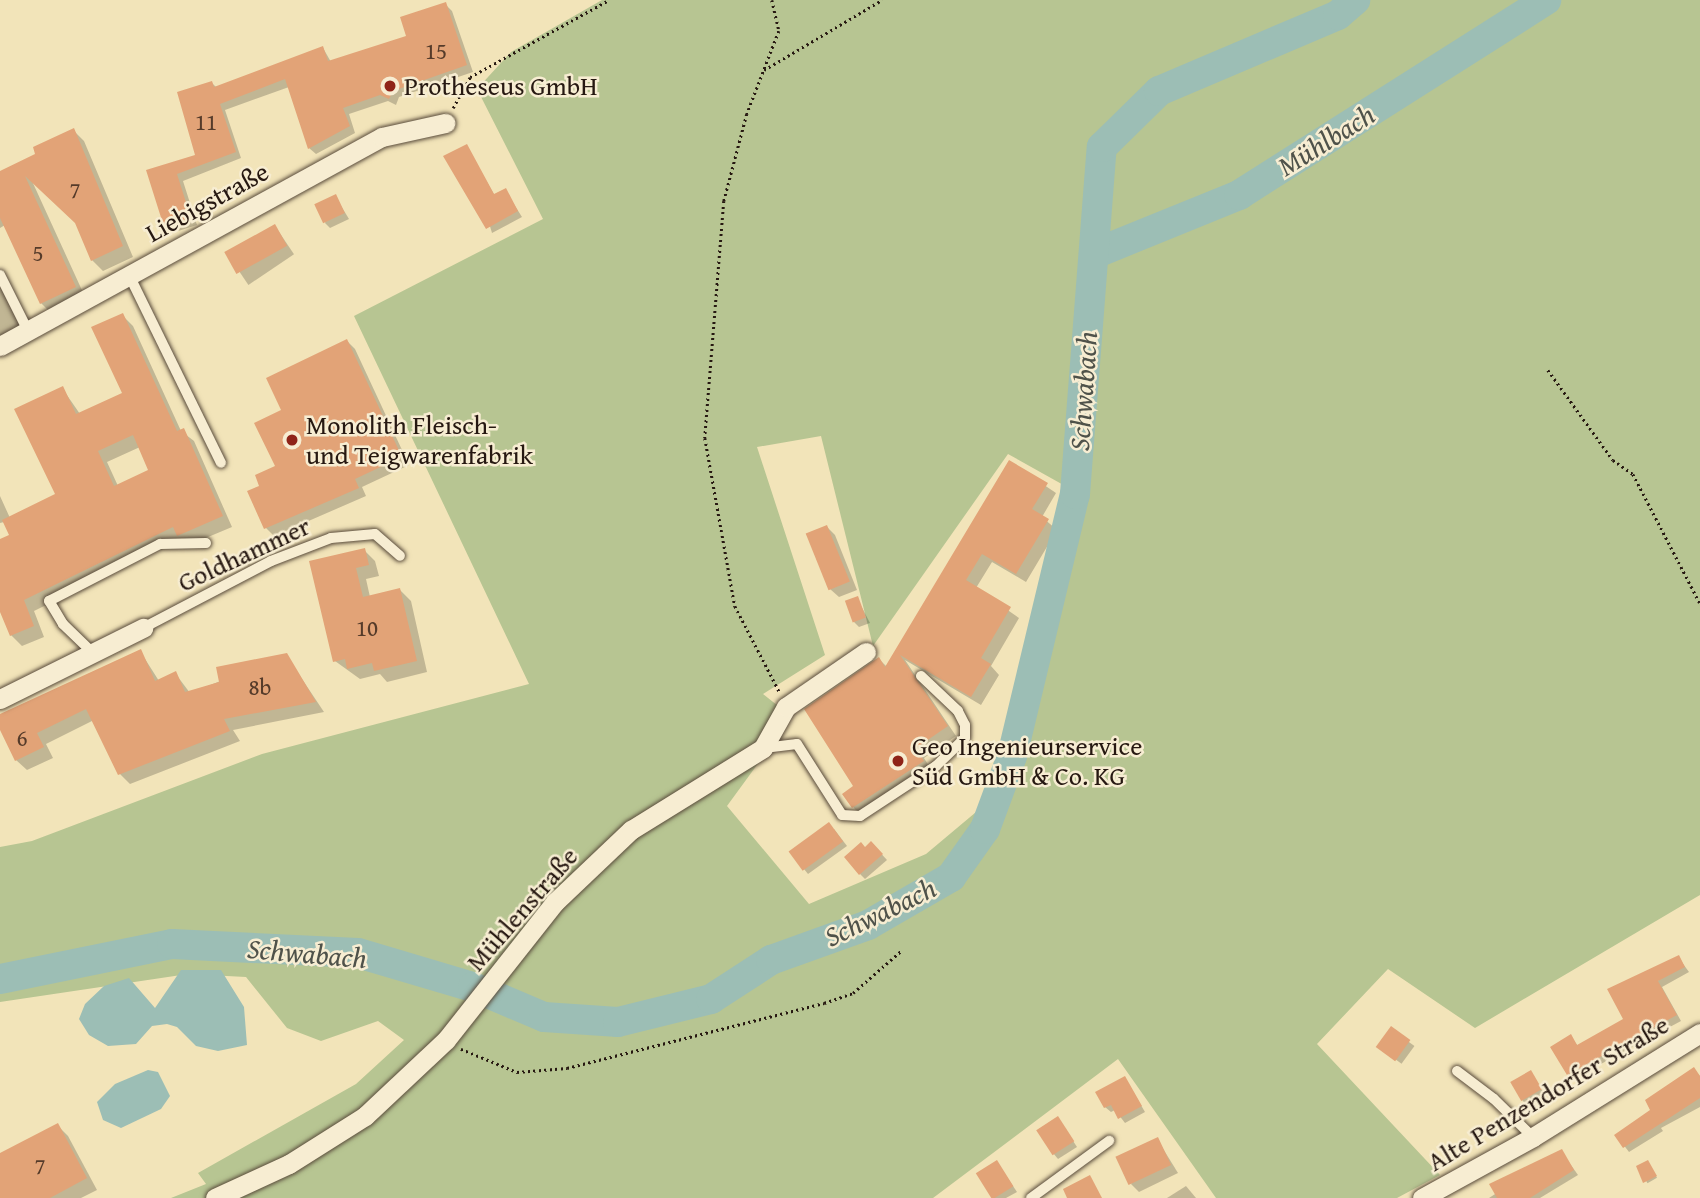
<!DOCTYPE html>
<meta charset="utf-8">
<style>
body{margin:0}
#map{position:relative;width:1700px;height:1198px;overflow:hidden;background:#f2e4b9;font-family:"Gentium Book Plus",serif}
div>[style]{position:absolute}
[style*='--x']{left:calc(var(--x)*1px);top:calc(var(--y)*1px);width:calc(var(--w)*1px);rotate:calc(var(--a)*1deg)}
.green>*{inset:0;background:#b7c592}
.water>*{inset:0;background:#9cbeb5}
.shadow>*{inset:0;background:#0003;transform-origin:0 0}
.river>*{height:30px;margin:-15px;padding:0 15px;transform-origin:15px;border-radius:15px;background:#9cbeb5}
.building>*{inset:0;background:#e2a377;transform-origin:0 0}
.path>*{height:2.5px;margin-top:-1.25px;transform-origin:0;background:repeating-linear-gradient(90deg,#261811 0 2px,transparent 0 5.5px)}
.roads{filter:drop-shadow(0 0 2px #594b3b) drop-shadow(0 0 2px #594b3b)}
.lane>*{height:10px;margin:-5px;padding:0 5px;transform-origin:5px;border-radius:5px;background:#f7edd2}
.street>*{height:19px;margin:-9.5px;padding:0 9.5px;transform-origin:9.5px;border-radius:9.5px;background:#f7edd2}
.dots>*{width:19px;height:19px;translate:-50% -50%;box-sizing:border-box;border:4px solid #f7edd2;border-radius:50%}
span{translate:-50% -50%;white-space:nowrap;text-align:center;line-height:1.15;-webkit-text-stroke:5px #f7edd2;paint-order:stroke}
.number-label{font-size:23px;color:#553b2a}
.number-label span{-webkit-text-stroke-width:0}
.poi-label{font-size:26px;color:#261811}
.left{translate:0 -50%;text-align:left}
.street-label{font-size:26px;color:#261811}
.water-label{font-size:28px;color:#4f524a;font-style:italic}
</style>
<div id="map">
<div class="green">
<i style="clip-path:polygon(evenodd,602px 0,1700px 0,1700px 895px,1475px 1028px,1388px 969px,1317px 1044px,1440px 1175px,1397px 1198px,1216px 1198px,1118px 1059px,933px 1198px,171px 1198px,206px 1184px,198px 1173px,356px 1084px,404px 1040px,378px 1021px,321px 1041px,287px 1028px,246px 977px,188px 974px,0 1002px,0 847px,32px 841px,262px 754px,529px 684px,354px 316px,543px 219px,477px 89px,511px 52px,602px 0,821px 436px,873px 646px,1008px 454px,1067px 487px,988px 802px,926px 854px,809px 904px,727px 806px,792px 717px,763px 694px,825px 655px,757px 447px,821px 436px)"></i>
</div>
<div class="water">
<i style="clip-path:polygon(181px 970px,221px 970px,244px 1007px,247px 1045px,218px 1051px,196px 1046px,177px 1027px,167px 1024px,152px 1026px,136px 1044px,108px 1046px,89px 1035px,79px 1019px,85px 1004px,104px 986px,129px 978px,155px 1008px)"></i>
<i style="clip-path:polygon(148px 1070px,158px 1072px,170px 1096px,161px 1109px,121px 1128px,103px 1120px,97px 1102px,115px 1084px)"></i>
</div>
<div class="shadow">
<i style="clip-path:polygon(445px 4px,452px 11px,473px 72px,399px 97px,396px 105px,388px 101px,349px 114px,355px 133px,316px 154px,309px 148px,289px 87px,225px 110px,241px 158px,183px 181px,197px 225px,172px 233px,166px 226px,148px 171px,198px 156px,212px 83px,217px 88px,323px 48px,331px 62px,408px 37px)"></i>
<i style="clip-path:polygon(73px 130px,84px 141px,133px 257px,103px 271px,92px 260px,76px 223px,32px 181px,86px 299px,52px 314px,41px 303px,5px 225px,0 228px,0 173px,38px 155px)"></i>
<i style="clip-path:polygon(466px 146px,495px 196px,505px 190px,522px 217px,492px 233px)"></i>
<i style="clip-path:polygon(335px 196px,349px 219px,330px 228px,325px 223px)"></i>
<i style="left:275px;top:226px;width:34px;height:55px;rotate:56deg"></i>
<i style="clip-path:polygon(0 286px,21px 328px,0 338px)"></i>
<i style="clip-path:polygon(evenodd,122px 315px,133px 326px,181px 431px,194px 441px,232px 527px,189px 545px,182px 538px,34px 611px,44px 637px,22px 646px,11px 635px,0 607px,0 541px,11px 536px,4px 522px,0 523px,0 496px,10px 518px,57px 495px,62px 388px,80px 414px,124px 394px,122px 315px,140px 447px,151px 471px,118px 486px,107px 462px,140px 447px)"></i>
<i style="clip-path:polygon(347px 341px,355px 349px,409px 465px,362px 487px,366px 496px,274px 536px,266px 528px,261px 487px,277px 467px,284px 411px)"></i>
<i style="clip-path:polygon(1010px 462px,1056px 493px,1042px 517px,1057px 530px,1026px 582px,992px 562px,976px 588px,1019px 618px,991px 666px,999px 675px,981px 705px,905px 660px,956px 736px,924px 758px,932px 771px,862px 816px,853px 807px,879px 659px,887px 667px)"></i>
<i style="clip-path:polygon(827px 527px,835px 535px,857px 590px,839px 597px,830px 589px)"></i>
<i style="clip-path:polygon(364px 550px,375px 561px,379px 576px,366px 579px,370px 597px,400px 590px,411px 601px,427px 672px,387px 682px,380px 674px,360px 679px,335px 661px,311px 562px)"></i>
<i style="clip-path:polygon(857px 598px,870px 623px,859px 627px,854px 622px)"></i>
<i style="clip-path:polygon(140px 651px,159px 681px,175px 673px,190px 693px,286px 655px,324px 712px,233px 730px,240px 741px,130px 784px,120px 774px,94px 720px,46px 744px,53px 758px,27px 770px,16px 760px,0 716px)"></i>
<i style="clip-path:polygon(834px 829px,847px 846px,808px 874px,790px 852px)"></i>
<i style="clip-path:polygon(876px 848px,887px 860px,865px 879px,860px 874px,865px 849px)"></i>
<i style="clip-path:polygon(1678px 957px,1689px 972px,1662px 987px,1681px 1021px,1573px 1079px,1568px 1074px,1570px 1036px,1578px 1046px,1625px 1020px)"></i>
<i style="left:1391px;top:1029px;width:29px;height:22px;rotate:36deg"></i>
<i style="clip-path:polygon(1694px 1070px,1700px 1076px,1700px 1107px,1661px 1128px,1663px 1131px,1629px 1152px,1616px 1135px,1652px 1110px)"></i>
<i style="clip-path:polygon(1531px 1072px,1545px 1095px,1527px 1105px,1522px 1100px)"></i>
<i style="clip-path:polygon(1125px 1078px,1145px 1112px,1125px 1123px,1115px 1110px,1111px 1112px,1105px 1107px)"></i>
<i style="clip-path:polygon(1058px 1118px,1077px 1147px,1058px 1159px,1053px 1153px)"></i>
<i style="clip-path:polygon(57px 1125px,68px 1136px,97px 1190px,81px 1198px,0 1198px,0 1155px)"></i>
<i style="clip-path:polygon(1157px 1139px,1178px 1173px,1139px 1192px,1131px 1184px)"></i>
<i style="clip-path:polygon(1561px 1151px,1578px 1175px,1540px 1198px,1489px 1198px)"></i>
<i style="clip-path:polygon(997px 1162px,1017px 1192px,1006px 1198px,993px 1198px,978px 1174px)"></i>
<i style="left:1649px;top:1164px;width:16px;height:11px;rotate:60deg"></i>
<i style="clip-path:polygon(1186px 1186px,1196px 1198px,1167px 1198px)"></i>
</div>
<div class="river">
<i style="--x:1094;--y:254;--w:157;--a:-22.1"></i>
<i style="--x:1239;--y:195;--w:364;--a:-32.4"></i>
<i style="--x:0;--y:979;--w:176;--a:-11.5"></i>
<i style="--x:172;--y:944;--w:186;--a:2.8"></i>
<i style="--x:358;--y:953;--w:120;--a:16.5"></i>
<i style="--x:473;--y:987;--w:77;--a:22.9"></i>
<i style="--x:544;--y:1017;--w:74;--a:3.9"></i>
<i style="--x:618;--y:1022;--w:96;--a:-13.9"></i>
<i style="--x:711;--y:999;--w:72;--a:-33"></i>
<i style="--x:771;--y:960;--w:103;--a:-19.8"></i>
<i style="--x:868;--y:925;--w:96;--a:-30"></i>
<i style="--x:951;--y:877;--w:59;--a:-54.7"></i>
<i style="--x:985;--y:829;--w:78;--a:-69.7"></i>
<i style="--x:1012;--y:756;--w:269;--a:-76.5"></i>
<i style="--x:1075;--y:494;--w:348;--a:-85.6"></i>
<i style="--x:1102;--y:147;--w:80;--a:-44.5"></i>
<i style="--x:1159;--y:91;--w:194;--a:-23"></i>
<i style="--x:1338;--y:15;--w:23;--a:-41"></i>
</div>
<div class="building">
<i style="clip-path:polygon(446px 2px,467px 65px,393px 91px,389px 99px,380px 95px,343px 108px,350px 126px,308px 149px,285px 79px,220px 104px,236px 152px,177px 174px,191px 218px,164px 227px,146px 170px,195px 155px,177px 92px,212px 81px,214px 87px,323px 46px,328px 61px,406px 36px,400px 17px)"></i>
<i style="clip-path:polygon(74px 128px,123px 246px,91px 261px,75px 223px,25px 176px,76px 287px,40px 304px,0 218px,0 171px,35px 154px,33px 147px)"></i>
<i style="clip-path:polygon(467px 144px,494px 194px,506px 188px,518px 211px,486px 229px,443px 156px)"></i>
<i style="left:336px;top:194px;width:21px;height:24px;rotate:65deg"></i>
<i style="left:275px;top:224px;width:25px;height:58px;rotate:61deg"></i>
<i style="clip-path:polygon(evenodd,123px 313px,177px 431px,184px 428px,223px 516px,177px 536px,173px 527px,24px 600px,34px 626px,10px 636px,0 612px,0 539px,9px 535px,2px 520px,55px 494px,14px 409px,63px 386px,76px 414px,122px 393px,91px 327px,123px 313px,133px 435px,148px 470px,114px 486px,98px 451px,133px 435px)"></i>
<i style="clip-path:polygon(347px 339px,402px 457px,355px 479px,359px 488px,264px 529px,247px 491px,259px 486px,255px 475px,275px 466px,254px 423px,281px 410px,266px 378px)"></i>
<i style="clip-path:polygon(1009px 460px,1048px 483px,1032px 509px,1049px 519px,1016px 574px,982px 554px,966px 580px,1011px 607px,981px 658px,991px 664px,971px 697px,900px 655px,948px 726px,916px 748px,924px 761px,852px 808px,842px 794px,853px 786px,804px 709px,879px 657px,885px 667px)"></i>
<i style="left:827px;top:525px;width:61px;height:23px;rotate:68deg"></i>
<i style="clip-path:polygon(365px 548px,369px 565px,356px 568px,363px 597px,400px 588px,417px 661px,374px 671px,372px 663px,347px 669px,345px 659px,333px 662px,309px 561px)"></i>
<i style="left:858px;top:596px;width:23px;height:14px;rotate:70deg"></i>
<i style="clip-path:polygon(141px 649px,155px 681px,176px 671px,185px 692px,219px 682px,216px 667px,287px 653px,316px 702px,224px 719px,230px 731px,118px 775px,86px 709px,37px 733px,44px 747px,15px 761px,0 730px,0 714px)"></i>
<i style="left:829px;top:822px;width:24px;height:50px;rotate:54deg"></i>
<i style="clip-path:polygon(871px 841px,883px 854px,859px 875px,844px 857px,861px 842px,865px 847px)"></i>
<i style="clip-path:polygon(1679px 955px,1685px 967px,1658px 981px,1677px 1015px,1567px 1075px,1550px 1047px,1571px 1034px,1577px 1045px,1623px 1019px,1607px 989px)"></i>
<i style="left:1391px;top:1026px;width:24px;height:26px;rotate:36deg"></i>
<i style="clip-path:polygon(1694px 1067px,1700px 1076px,1700px 1098px,1623px 1148px,1614px 1135px,1650px 1110px,1645px 1100px)"></i>
<i style="left:1531px;top:1070px;width:22px;height:24px;rotate:60deg"></i>
<i style="clip-path:polygon(1125px 1076px,1142px 1106px,1118px 1119px,1111px 1105px,1104px 1108px,1095px 1092px)"></i>
<i style="left:1058px;top:1116px;width:30px;height:26px;rotate:57deg"></i>
<i style="clip-path:polygon(58px 1123px,87px 1178px,50px 1198px,0 1198px,0 1153px)"></i>
<i style="left:1158px;top:1137px;width:31px;height:47px;rotate:65deg"></i>
<i style="clip-path:polygon(1562px 1149px,1574px 1170px,1530px 1198px,1497px 1198px,1489px 1184px)"></i>
<i style="left:997px;top:1160px;width:31px;height:25px;rotate:58deg"></i>
<i style="clip-path:polygon(1648px 1160px,1657px 1176px,1643px 1183px,1636px 1166px)"></i>
<i style="clip-path:polygon(1090px 1175px,1102px 1198px,1067px 1198px,1063px 1189px)"></i>
</div>
<div class="path">
<i style="--x:772;--y:0;--w:32;--a:77"></i>
<i style="--x:779;--y:31;--w:89;--a:111.1"></i>
<i style="--x:747;--y:114;--w:90;--a:104.8"></i>
<i style="--x:724;--y:201;--w:238;--a:94.6"></i>
<i style="--x:705;--y:438;--w:171;--a:79.9"></i>
<i style="--x:735;--y:606;--w:96;--a:62.6"></i>
<i style="--x:764;--y:70;--w:137;--a:-30.7"></i>
<i style="--x:453;--y:108;--w:35;--a:-61"></i>
<i style="--x:470;--y:77;--w:159;--a:-29"></i>
<i style="--x:1548;--y:370;--w:111;--a:54.2"></i>
<i style="--x:1613;--y:460;--w:24;--a:35"></i>
<i style="--x:1633;--y:474;--w:145;--a:62.6"></i>
<i style="--x:461;--y:1049;--w:61;--a:22.3"></i>
<i style="--x:517;--y:1072;--w:50;--a:-4.6"></i>
<i style="--x:567;--y:1068;--w:265;--a:-14.2"></i>
<i style="--x:824;--y:1003;--w:31;--a:-19"></i>
<i style="--x:853;--y:993;--w:65;--a:-41.3"></i>
</div>
<div class="roads">
<div class="lane">
<i style="--x:0;--y:275;--w:63;--a:63.4"></i>
<i style="--x:129;--y:275;--w:209;--a:63.9"></i>
<i style="--x:143;--y:628;--w:144;--a:-27.6"></i>
<i style="--x:271;--y:561;--w:64;--a:-21"></i>
<i style="--x:331;--y:538;--w:44;--a:-5.2"></i>
<i style="--x:375;--y:534;--w:33;--a:41"></i>
<i style="--x:93;--y:653;--w:42;--a:-136"></i>
<i style="--x:63;--y:624;--w:27;--a:-121"></i>
<i style="--x:49;--y:601;--w:125;--a:-27.2"></i>
<i style="--x:160;--y:544;--w:46;--a:-1.2"></i>
<i style="--x:764;--y:748;--w:33;--a:-7"></i>
<i style="--x:797;--y:744;--w:84;--a:57.6"></i>
<i style="--x:842;--y:815;--w:18;--a:3"></i>
<i style="--x:860;--y:816;--w:91;--a:-33.3"></i>
<i style="--x:936;--y:766;--w:40;--a:-44"></i>
<i style="--x:965;--y:738;--w:13;--a:-90"></i>
<i style="--x:965;--y:725;--w:16;--a:-117"></i>
<i style="--x:958;--y:711;--w:51;--a:-136.6"></i>
<i style="--x:1457;--y:1071;--w:46;--a:37.1"></i>
<i style="--x:1494;--y:1099;--w:54;--a:44.3"></i>
<i style="--x:1031;--y:1198;--w:97;--a:-36.2"></i>
</div>
<div class="street">
<i style="--x:0;--y:346;--w:435;--a:-28.7"></i>
<i style="--x:382;--y:137;--w:65;--a:-12.5"></i>
<i style="--x:0;--y:699;--w:160;--a:-26.4"></i>
<i style="--x:215;--y:1198;--w:81;--a:-24.7"></i>
<i style="--x:289;--y:1164;--w:90;--a:-32.3"></i>
<i style="--x:365;--y:1116;--w:111;--a:-43.2"></i>
<i style="--x:446;--y:1040;--w:176;--a:-51.7"></i>
<i style="--x:555;--y:902;--w:105;--a:-43.5"></i>
<i style="--x:631;--y:830;--w:155;--a:-31.8"></i>
<i style="--x:763;--y:748;--w:47;--a:-60.7"></i>
<i style="--x:786;--y:707;--w:97;--a:-34.5"></i>
<i style="--x:1422;--y:1198;--w:127;--a:-28.8"></i>
<i style="--x:1533;--y:1137;--w:197;--a:-31.9"></i>
</div>
</div>
<div class="dots">
<i style="left:390px;top:86px;background:#8f2418"></i>
<i style="left:292px;top:440px;background:#8f2418"></i>
<i style="left:898px;top:761px;background:#8f2418"></i>
</div>
<div class="number-label">
<span style="left:436px;top:51px">15</span>
<span style="left:206px;top:122px">11</span>
<span style="left:75px;top:190px">7</span>
<span style="left:38px;top:253px">5</span>
<span style="left:367px;top:628px">10</span>
<span style="left:260px;top:687px">8b</span>
<span style="left:22px;top:738px">6</span>
<span style="left:40px;top:1166px">7</span>
</div>
<div class="poi-label">
<span class="left" style="left:404px;top:86px">Protheseus GmbH</span>
<span class="left" style="left:306px;top:440px">Monolith Fleisch-<br>und Teigwarenfabrik</span>
<span class="left" style="left:912px;top:761px">Geo Ingenieurservice<br>Süd GmbH &amp; Co. KG</span>
</div>
<div class="street-label">
<span style="left:207px;top:202px;rotate:-29deg">Liebigstraße</span>
<span style="left:244px;top:554px;rotate:-25deg">Goldhammer</span>
<span style="left:522px;top:909px;rotate:-49deg">Mühlenstraße</span>
<span style="left:1548px;top:1093px;rotate:-31deg">Alte Penzendorfer Straße</span>
</div>
<div class="water-label">
<span style="left:1326px;top:140px;rotate:-32deg">Mühlbach</span>
<span style="left:1083px;top:391px;rotate:-86deg">Schwabach</span>
<span style="left:880px;top:912px;rotate:-26deg">Schwabach</span>
<span style="left:307px;top:953px;rotate:5deg">Schwabach</span>
</div>
</div>
